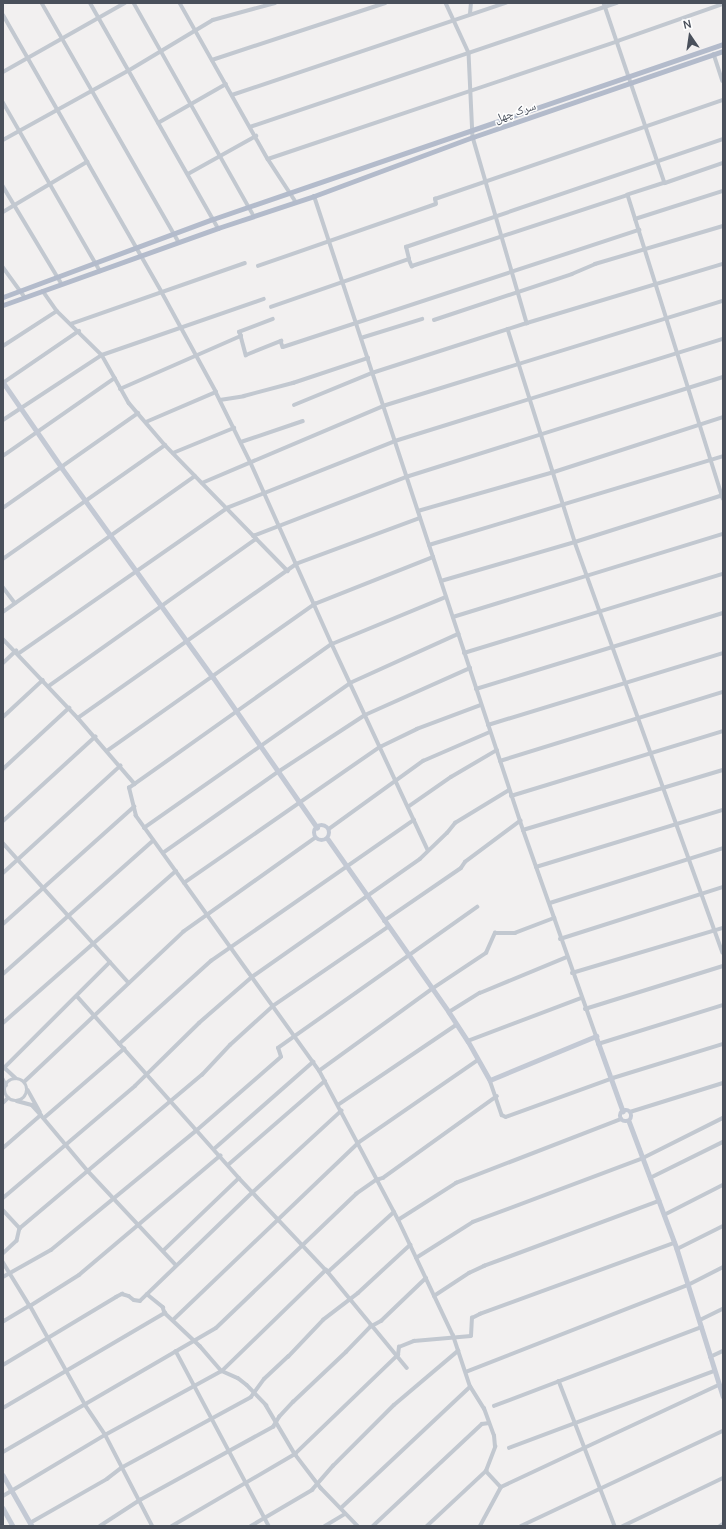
<!DOCTYPE html>
<meta charset="utf-8">
<style>
body{margin:0}
#map{position:relative;width:726px;height:1529px;overflow:hidden;background:#f2f0f0;font-family:Manrope,"Noto Naskh Arabic",sans-serif}
div>[style]{position:absolute}
[style*='--x']{left:calc(var(--x)*1px);top:calc(var(--y)*1px);width:calc(var(--w)*1px);rotate:calc(var(--a)*1deg)}
.minor>*{height:3.5px;margin:-1.75px;padding:0 1.75px;transform-origin:1.75px;border-radius:1.75px;background:#c2c8d0}
.minor>.ring{margin:-1.75px;padding:0;box-sizing:content-box;background:none;border:3.5px solid #c2c8d0;border-radius:50%}
.tertiary>*{height:4px;margin:-2px;padding:0 2px;transform-origin:2px;border-radius:2px;background:#c2c8d0}
.secondary>*{height:4.5px;margin:-2.25px;padding:0 2.25px;transform-origin:2.25px;border-radius:2.25px;background:#c3c9d4}
.secondary>.ring{margin:-2.25px;padding:0;box-sizing:content-box;background:none;border:4.5px solid #c3c9d4;border-radius:50%}
.primary>*{height:5px;margin:-2.5px;padding:0 2.5px;transform-origin:2.5px;border-radius:2.5px;background:#b3bbcb}
span{translate:-50% -50%;white-space:nowrap;text-align:center;line-height:1.15;-webkit-text-stroke:3px #fff;paint-order:stroke}
.street-label{font-size:12px;color:#4a505b}
.frame{position:absolute;inset:0;border:4px solid #4a505b;pointer-events:none}
.north{position:absolute;left:670px;top:16px;width:40px;height:40px;-webkit-text-stroke:3px #fff;paint-order:stroke;rotate:347deg;font-size:11px;font-weight:700;line-height:16px;text-align:center;color:#4a505b}
.north::after{content:'';display:block;margin:auto;width:14px;height:18px;background:#4a505b;clip-path:polygon(50% 0,100% 100%,50% 72%,0 100%)}
</style>
<div id="map">
<div class="minor">
<i style="--x:42;--y:3;--w:275;--a:60.2"></i>
<i style="--x:134;--y:3;--w:244;--a:60.6"></i>
<i style="--x:180;--y:3;--w:179;--a:60.6"></i>
<i style="--x:268;--y:159;--w:51;--a:56.9"></i>
<i style="--x:446;--y:3;--w:55;--a:65.3"></i>
<i style="--x:469;--y:53;--w:84;--a:87.3"></i>
<i style="--x:473;--y:137;--w:194;--a:73.8"></i>
<i style="--x:604;--y:3;--w:190;--a:71.3"></i>
<i style="--x:665;--y:183;--w:39;--a:162"></i>
<i style="--x:628;--y:195;--w:318;--a:72.6"></i>
<i style="--x:470;--y:14;--w:11;--a:-85"></i>
<i style="--x:714;--y:54;--w:28;--a:72"></i>
<i style="--x:212;--y:60;--w:182;--a:-18.2"></i>
<i style="--x:3;--y:72;--w:140;--a:-29.5"></i>
<i style="--x:232;--y:95;--w:289;--a:-18.6"></i>
<i style="--x:3;--y:102;--w:195;--a:60.1"></i>
<i style="--x:158;--y:123;--w:78;--a:-29.8"></i>
<i style="--x:250;--y:127;--w:387;--a:-18.7"></i>
<i style="--x:3;--y:140;--w:143;--a:-28.9"></i>
<i style="--x:128;--y:71;--w:99;--a:-31"></i>
<i style="--x:213;--y:20;--w:64;--a:-15.3"></i>
<i style="--x:268;--y:159;--w:369;--a:-18.6"></i>
<i style="--x:618;--y:41;--w:111;--a:-19.4"></i>
<i style="--x:188;--y:174;--w:78;--a:-29.2"></i>
<i style="--x:665;--y:183;--w:61;--a:-19"></i>
<i style="--x:3;--y:186;--w:114;--a:59"></i>
<i style="--x:3;--y:212;--w:98;--a:-30.8"></i>
<i style="--x:635;--y:219;--w:92;--a:-17.7"></i>
<i style="--x:409;--y:259;--w:12;--a:-104"></i>
<i style="--x:406;--y:247;--w:335;--a:-18.8"></i>
<i style="--x:258;--y:266;--w:188;--a:-19.2"></i>
<i style="--x:436;--y:204;--w:5;--a:-101"></i>
<i style="--x:435;--y:199;--w:305;--a:-19"></i>
<i style="--x:3;--y:267;--w:37;--a:54"></i>
<i style="--x:43;--y:291;--w:24;--a:55"></i>
<i style="--x:57;--y:311;--w:63;--a:44.4"></i>
<i style="--x:102;--y:355;--w:55;--a:60.6"></i>
<i style="--x:129;--y:403;--w:55;--a:49.4"></i>
<i style="--x:165;--y:445;--w:176;--a:45.7"></i>
<i style="--x:271;--y:307;--w:146;--a:-19.2"></i>
<i style="--x:409;--y:259;--w:8;--a:67"></i>
<i style="--x:412;--y:266;--w:227;--a:-18.2"></i>
<i style="--x:434;--y:320;--w:145;--a:-18.4"></i>
<i style="--x:572;--y:274;--w:25;--a:-23"></i>
<i style="--x:595;--y:264;--w:134;--a:-16.5"></i>
<i style="--x:71;--y:324;--w:184;--a:-19.3"></i>
<i style="--x:508;--y:329;--w:223;--a:72.5"></i>
<i style="--x:575;--y:542;--w:436;--a:70.2"></i>
<i style="--x:241;--y:336;--w:4;--a:-117"></i>
<i style="--x:239;--y:332;--w:36;--a:-21"></i>
<i style="--x:361;--y:338;--w:64;--a:-17.3"></i>
<i style="--x:3;--y:346;--w:64;--a:-32.9"></i>
<i style="--x:3;--y:383;--w:92;--a:-34.4"></i>
<i style="--x:120;--y:389;--w:132;--a:-23.7"></i>
<i style="--x:241;--y:336;--w:20;--a:75"></i>
<i style="--x:246;--y:355;--w:38;--a:-22"></i>
<i style="--x:281;--y:341;--w:6;--a:72"></i>
<i style="--x:283;--y:347;--w:375;--a:-18.2"></i>
<i style="--x:220;--y:400;--w:24;--a:-9"></i>
<i style="--x:244;--y:396;--w:51;--a:-14.9"></i>
<i style="--x:293;--y:383;--w:79;--a:-18.4"></i>
<i style="--x:294;--y:405;--w:84;--a:-22.3"></i>
<i style="--x:372;--y:373;--w:163;--a:-17.9"></i>
<i style="--x:527;--y:323;--w:205;--a:-16.8"></i>
<i style="--x:3;--y:420;--w:118;--a:-33.3"></i>
<i style="--x:102;--y:355;--w:171;--a:-19.1"></i>
<i style="--x:146;--y:422;--w:76;--a:-23.2"></i>
<i style="--x:216;--y:392;--w:79;--a:63.8"></i>
<i style="--x:251;--y:463;--w:198;--a:65.9"></i>
<i style="--x:332;--y:644;--w:227;--a:65"></i>
<i style="--x:241;--y:442;--w:65;--a:-18.7"></i>
<i style="--x:173;--y:453;--w:66;--a:-22.3"></i>
<i style="--x:3;--y:456;--w:136;--a:-34.9"></i>
<i style="--x:202;--y:483;--w:197;--a:-23"></i>
<i style="--x:383;--y:406;--w:356;--a:-17.2"></i>
<i style="--x:3;--y:508;--w:165;--a:-35.1"></i>
<i style="--x:418;--y:511;--w:141;--a:-16"></i>
<i style="--x:554;--y:472;--w:178;--a:-18"></i>
<i style="--x:253;--y:536;--w:164;--a:-21.1"></i>
<i style="--x:406;--y:477;--w:332;--a:-17.5"></i>
<i style="--x:429;--y:545;--w:307;--a:-16.8"></i>
<i style="--x:3;--y:559;--w:198;--a:-35.1"></i>
<i style="--x:441;--y:581;--w:140;--a:-16.2"></i>
<i style="--x:575;--y:542;--w:155;--a:-17.6"></i>
<i style="--x:3;--y:587;--w:20;--a:53"></i>
<i style="--x:3;--y:612;--w:235;--a:-35.3"></i>
<i style="--x:453;--y:617;--w:282;--a:-17.1"></i>
<i style="--x:3;--y:639;--w:109;--a:46.5"></i>
<i style="--x:78;--y:718;--w:87;--a:49.2"></i>
<i style="--x:464;--y:653;--w:271;--a:-17"></i>
<i style="--x:18;--y:654;--w:255;--a:-34.9"></i>
<i style="--x:227;--y:508;--w:181;--a:-21.7"></i>
<i style="--x:395;--y:441;--w:343;--a:-17.3"></i>
<i style="--x:3;--y:663;--w:18;--a:-43"></i>
<i style="--x:49;--y:686;--w:254;--a:-35.4"></i>
<i style="--x:476;--y:689;--w:258;--a:-17.1"></i>
<i style="--x:3;--y:717;--w:54;--a:-42.8"></i>
<i style="--x:78;--y:718;--w:267;--a:-35.2"></i>
<i style="--x:296;--y:564;--w:132;--a:-20.4"></i>
<i style="--x:488;--y:725;--w:246;--a:-17"></i>
<i style="--x:107;--y:751;--w:255;--a:-35.3"></i>
<i style="--x:315;--y:604;--w:127;--a:-21.7"></i>
<i style="--x:500;--y:761;--w:233;--a:-17.2"></i>
<i style="--x:3;--y:769;--w:90;--a:-42.7"></i>
<i style="--x:511;--y:796;--w:222;--a:-17"></i>
<i style="--x:408;--y:807;--w:52;--a:-34.9"></i>
<i style="--x:451;--y:777;--w:53;--a:-30.4"></i>
<i style="--x:3;--y:821;--w:125;--a:-42.4"></i>
<i style="--x:144;--y:828;--w:252;--a:-35.1"></i>
<i style="--x:350;--y:683;--w:119;--a:-24.4"></i>
<i style="--x:329;--y:829;--w:116;--a:-35.9"></i>
<i style="--x:423;--y:761;--w:73;--a:-23.4"></i>
<i style="--x:523;--y:830;--w:209;--a:-16.7"></i>
<i style="--x:3;--y:843;--w:188;--a:48"></i>
<i style="--x:163;--y:853;--w:141;--a:-35.2"></i>
<i style="--x:278;--y:772;--w:104;--a:-33.2"></i>
<i style="--x:365;--y:715;--w:115;--a:-24.1"></i>
<i style="--x:536;--y:867;--w:195;--a:-17"></i>
<i style="--x:3;--y:873;--w:159;--a:-42.4"></i>
<i style="--x:184;--y:883;--w:239;--a:-34.8"></i>
<i style="--x:380;--y:747;--w:41;--a:-25.9"></i>
<i style="--x:417;--y:729;--w:68;--a:-20.6"></i>
<i style="--x:550;--y:903;--w:182;--a:-17.6"></i>
<i style="--x:384;--y:921;--w:93;--a:-34.5"></i>
<i style="--x:461;--y:868;--w:7;--a:-56"></i>
<i style="--x:465;--y:862;--w:69;--a:-36.7"></i>
<i style="--x:3;--y:924;--w:176;--a:-41.8"></i>
<i style="--x:560;--y:939;--w:171;--a:-17.7"></i>
<i style="--x:572;--y:973;--w:158;--a:-16.6"></i>
<i style="--x:3;--y:974;--w:200;--a:-41.6"></i>
<i style="--x:77;--y:996;--w:244;--a:48.3"></i>
<i style="--x:239;--y:1178;--w:129;--a:46.6"></i>
<i style="--x:328;--y:1272;--w:124;--a:50.5"></i>
<i style="--x:585;--y:1009;--w:145;--a:-17.3"></i>
<i style="--x:449;--y:1012;--w:36;--a:-32"></i>
<i style="--x:480;--y:993;--w:94;--a:-22.5"></i>
<i style="--x:3;--y:1023;--w:230;--a:-41.3"></i>
<i style="--x:468;--y:1041;--w:121;--a:-20.8"></i>
<i style="--x:119;--y:1044;--w:124;--a:-42.1"></i>
<i style="--x:211;--y:961;--w:247;--a:-34.8"></i>
<i style="--x:598;--y:1044;--w:131;--a:-17.3"></i>
<i style="--x:4;--y:1067;--w:16;--a:43"></i>
<i style="--x:3;--y:1069;--w:151;--a:-45"></i>
<i style="--x:319;--y:1071;--w:140;--a:-36"></i>
<i style="--x:432;--y:989;--w:65;--a:-33.7"></i>
<i style="--x:486;--y:953;--w:22;--a:-66"></i>
<i style="--x:495;--y:933;--w:20;--a:0"></i>
<i style="--x:515;--y:933;--w:42;--a:-21"></i>
<i class="ring" style="left:5px;top:1079px;width:18.5px;height:18.5px"></i>
<i style="--x:3;--y:1079;--w:7;--a:63"></i>
<i style="--x:490;--y:1080;--w:37;--a:71"></i>
<i style="--x:502;--y:1115;--w:4;--a:27"></i>
<i style="--x:506;--y:1117;--w:114;--a:-20"></i>
<i style="--x:613;--y:1078;--w:115;--a:-17.2"></i>
<i style="--x:24;--y:1082;--w:219;--a:-43.3"></i>
<i style="--x:183;--y:932;--w:162;--a:-35.5"></i>
<i style="--x:28;--y:1090;--w:25;--a:61"></i>
<i style="--x:17;--y:1101;--w:16;--a:15"></i>
<i style="--x:32;--y:1105;--w:13;--a:48"></i>
<i style="--x:41;--y:1115;--w:73;--a:50"></i>
<i style="--x:88;--y:1171;--w:129;--a:46.9"></i>
<i style="--x:3;--y:1103;--w:7;--a:-45"></i>
<i style="--x:338;--y:1105;--w:143;--a:-34.1"></i>
<i style="--x:630;--y:1112;--w:97;--a:-17.3"></i>
<i style="--x:44;--y:1118;--w:106;--a:-40.8"></i>
<i style="--x:3;--y:1148;--w:50;--a:-41"></i>
<i style="--x:214;--y:1149;--w:132;--a:-41.3"></i>
<i style="--x:228;--y:1165;--w:128;--a:-40.9"></i>
<i style="--x:650;--y:1178;--w:81;--a:-26.3"></i>
<i style="--x:3;--y:1198;--w:173;--a:-40.3"></i>
<i style="--x:135;--y:1086;--w:90;--a:-44.5"></i>
<i style="--x:199;--y:1023;--w:70;--a:-41"></i>
<i style="--x:252;--y:977;--w:205;--a:-35.1"></i>
<i style="--x:420;--y:859;--w:37;--a:-44"></i>
<i style="--x:447;--y:833;--w:13;--a:-51"></i>
<i style="--x:455;--y:823;--w:63;--a:-31.4"></i>
<i style="--x:3;--y:1210;--w:25;--a:47"></i>
<i style="--x:20;--y:1228;--w:13;--a:103"></i>
<i style="--x:17;--y:1241;--w:19;--a:137"></i>
<i style="--x:664;--y:1215;--w:66;--a:-27"></i>
<i style="--x:398;--y:1220;--w:69;--a:-32.5"></i>
<i style="--x:456;--y:1183;--w:177;--a:-21.2"></i>
<i style="--x:20;--y:1228;--w:238;--a:-40.1"></i>
<i style="--x:202;--y:1075;--w:41;--a:-47"></i>
<i style="--x:230;--y:1045;--w:58;--a:-42.2"></i>
<i style="--x:273;--y:1006;--w:140;--a:-34.5"></i>
<i style="--x:677;--y:1249;--w:51;--a:-26.6"></i>
<i style="--x:163;--y:1251;--w:105;--a:-43.8"></i>
<i style="--x:416;--y:1258;--w:67;--a:-32.3"></i>
<i style="--x:473;--y:1222;--w:182;--a:-20.6"></i>
<i style="--x:643;--y:1158;--w:89;--a:-26.6"></i>
<i style="--x:3;--y:1262;--w:52;--a:58.5"></i>
<i style="--x:30;--y:1306;--w:31;--a:149"></i>
<i style="--x:328;--y:1272;--w:89;--a:-42.3"></i>
<i style="--x:3;--y:1277;--w:55;--a:-29.4"></i>
<i style="--x:51;--y:1250;--w:189;--a:-39.4"></i>
<i style="--x:197;--y:1130;--w:111;--a:-41"></i>
<i style="--x:281;--y:1057;--w:9;--a:-108"></i>
<i style="--x:278;--y:1048;--w:244;--a:-35.3"></i>
<i style="--x:147;--y:1294;--w:21;--a:39"></i>
<i style="--x:163;--y:1307;--w:6;--a:72"></i>
<i style="--x:165;--y:1313;--w:48;--a:43.3"></i>
<i style="--x:200;--y:1346;--w:33;--a:49"></i>
<i style="--x:222;--y:1371;--w:17;--a:24"></i>
<i style="--x:238;--y:1378;--w:11;--a:38"></i>
<i style="--x:247;--y:1385;--w:28;--a:46"></i>
<i style="--x:266;--y:1405;--w:57;--a:59.4"></i>
<i style="--x:295;--y:1454;--w:43;--a:52.6"></i>
<i style="--x:321;--y:1488;--w:53;--a:45.8"></i>
<i style="--x:434;--y:1296;--w:84;--a:-115.3"></i>
<i style="--x:398;--y:1220;--w:169;--a:-117.9"></i>
<i style="--x:319;--y:1071;--w:314;--a:-125.7"></i>
<i style="--x:136;--y:816;--w:29;--a:-104"></i>
<i style="--x:129;--y:788;--w:249;--a:-35.4"></i>
<i style="--x:332;--y:644;--w:123;--a:-22.4"></i>
<i style="--x:173;--y:1320;--w:256;--a:-43.7"></i>
<i style="--x:358;--y:1143;--w:146;--a:-34.7"></i>
<i style="--x:700;--y:1320;--w:25;--a:-26"></i>
<i style="--x:176;--y:1351;--w:198;--a:62"></i>
<i style="--x:710;--y:1357;--w:14;--a:-25"></i>
<i style="--x:3;--y:1365;--w:132;--a:-31"></i>
<i style="--x:116;--y:1297;--w:7;--a:-27"></i>
<i style="--x:122;--y:1294;--w:7;--a:16"></i>
<i style="--x:129;--y:1296;--w:6;--a:39"></i>
<i style="--x:134;--y:1300;--w:6;--a:9"></i>
<i style="--x:140;--y:1301;--w:157;--a:-44"></i>
<i style="--x:253;--y:1192;--w:120;--a:-42.6"></i>
<i style="--x:466;--y:1372;--w:238;--a:-21.4"></i>
<i style="--x:688;--y:1285;--w:39;--a:-27"></i>
<i style="--x:559;--y:1381;--w:155;--a:68.9"></i>
<i style="--x:494;--y:1406;--w:222;--a:-20.8"></i>
<i style="--x:3;--y:1408;--w:188;--a:-30.4"></i>
<i style="--x:509;--y:1448;--w:219;--a:-20.6"></i>
<i style="--x:3;--y:1452;--w:246;--a:-30.2"></i>
<i style="--x:216;--y:1328;--w:194;--a:-43.7"></i>
<i style="--x:356;--y:1194;--w:24;--a:-35"></i>
<i style="--x:376;--y:1180;--w:7;--a:-16"></i>
<i style="--x:383;--y:1178;--w:140;--a:-35.7"></i>
<i style="--x:486;--y:1471;--w:22;--a:47"></i>
<i style="--x:3;--y:1496;--w:119;--a:-30.9"></i>
<i style="--x:105;--y:1435;--w:133;--a:-28.7"></i>
<i style="--x:222;--y:1371;--w:145;--a:-44.2"></i>
<i style="--x:341;--y:1508;--w:177;--a:-43.2"></i>
<i style="--x:30;--y:1523;--w:89;--a:-29.7"></i>
<i style="--x:107;--y:1479;--w:18;--a:-38"></i>
<i style="--x:121;--y:1468;--w:148;--a:-28.6"></i>
<i style="--x:251;--y:1397;--w:22;--a:-54"></i>
<i style="--x:264;--y:1379;--w:33;--a:-43"></i>
<i style="--x:288;--y:1357;--w:51;--a:-46.6"></i>
<i style="--x:323;--y:1320;--w:44;--a:-37.6"></i>
<i style="--x:358;--y:1293;--w:71;--a:-42.7"></i>
<i style="--x:100;--y:1526;--w:48;--a:-33"></i>
<i style="--x:140;--y:1500;--w:152;--a:-28.8"></i>
<i style="--x:273;--y:1427;--w:12;--a:-59"></i>
<i style="--x:279;--y:1417;--w:21;--a:-47"></i>
<i style="--x:293;--y:1402;--w:73;--a:-43.3"></i>
<i style="--x:346;--y:1352;--w:35;--a:-46"></i>
<i style="--x:370;--y:1327;--w:13;--a:-29"></i>
<i style="--x:381;--y:1321;--w:62;--a:-43.7"></i>
<i style="--x:152;--y:1526;--w:102;--a:-117.3"></i>
<i style="--x:105;--y:1435;--w:36;--a:-124"></i>
<i style="--x:85;--y:1405;--w:113;--a:-119.1"></i>
<i style="--x:30;--y:1306;--w:58;--a:-32.3"></i>
<i style="--x:79;--y:1275;--w:185;--a:-40.2"></i>
<i style="--x:172;--y:1526;--w:143;--a:-30.3"></i>
<i style="--x:295;--y:1454;--w:143;--a:-43.9"></i>
<i style="--x:398;--y:1355;--w:8;--a:-83"></i>
<i style="--x:399;--y:1347;--w:16;--a:-22"></i>
<i style="--x:414;--y:1341;--w:57;--a:-5"></i>
<i style="--x:471;--y:1336;--w:18;--a:-87"></i>
<i style="--x:472;--y:1318;--w:9;--a:-27"></i>
<i style="--x:480;--y:1314;--w:207;--a:-20.1"></i>
<i style="--x:251;--y:1526;--w:71;--a:-30.5"></i>
<i style="--x:312;--y:1490;--w:32;--a:-49"></i>
<i style="--x:333;--y:1466;--w:86;--a:-45"></i>
<i style="--x:394;--y:1405;--w:84;--a:-40.2"></i>
<i style="--x:325;--y:1526;--w:23;--a:-31"></i>
<i style="--x:373;--y:1526;--w:149;--a:-43.1"></i>
<i style="--x:482;--y:1424;--w:7;--a:-8"></i>
<i style="--x:427;--y:1526;--w:81;--a:-43"></i>
<i style="--x:486;--y:1471;--w:26;--a:-69"></i>
<i style="--x:495;--y:1447;--w:11;--a:-95"></i>
<i style="--x:494;--y:1436;--w:29;--a:-110"></i>
<i style="--x:484;--y:1409;--w:26;--a:-122"></i>
<i style="--x:470;--y:1387;--w:54;--a:-108.4"></i>
<i style="--x:453;--y:1336;--w:44;--a:-115.4"></i>
<i style="--x:434;--y:1296;--w:42;--a:-33.3"></i>
<i style="--x:469;--y:1273;--w:17;--a:-25"></i>
<i style="--x:484;--y:1266;--w:187;--a:-20.4"></i>
<i style="--x:480;--y:1526;--w:44;--a:-61.7"></i>
<i style="--x:501;--y:1487;--w:241;--a:-25.1"></i>
<i style="--x:521;--y:1526;--w:223;--a:-25.2"></i>
<i style="--x:623;--y:1526;--w:111;--a:-25.6"></i>
<i style="--x:720;--y:1526;--w:4;--a:-34"></i>
</div>
<div class="tertiary">
<i style="--x:90;--y:3;--w:259;--a:60.4"></i>
<i style="--x:3;--y:15;--w:320;--a:60.2"></i>
<i style="--x:162;--y:293;--w:113;--a:61.4"></i>
<i style="--x:314;--y:196;--w:668;--a:71.76"></i>
<i style="--x:523;--y:830;--w:219;--a:70.5"></i>
</div>
<div class="secondary">
<i style="--x:3;--y:382;--w:104;--a:55.5"></i>
<i style="--x:62;--y:468;--w:258;--a:54.2"></i>
<i style="--x:213;--y:677;--w:183;--a:55.3"></i>
<i class="ring" style="left:314px;top:825px;width:11.5px;height:11.5px"></i>
<i style="--x:328;--y:839;--w:211;--a:55"></i>
<i style="--x:449;--y:1012;--w:35;--a:57"></i>
<i style="--x:468;--y:1041;--w:45;--a:60.6"></i>
<i style="--x:490;--y:1080;--w:115;--a:-22.5"></i>
<i style="--x:596;--y:1036;--w:80;--a:70.2"></i>
<i class="ring" style="left:620.5px;top:1110.5px;width:6.5px;height:6.5px"></i>
<i style="--x:629;--y:1121;--w:137;--a:69.4"></i>
<i style="--x:677;--y:1249;--w:154;--a:72.6"></i>
<i style="--x:3;--y:1475;--w:59;--a:60.4"></i>
<i style="--x:3;--y:1508;--w:21;--a:61"></i>
</div>
<div class="primary">
<i style="--x:3;--y:297;--w:224;--a:-20.4"></i>
<i style="--x:213;--y:219;--w:539;--a:-18.94"></i>
<i style="--x:3;--y:305;--w:228;--a:-19.7"></i>
<i style="--x:218;--y:228;--w:101;--a:-18.4"></i>
<i style="--x:314;--y:196;--w:170;--a:-20.4"></i>
<i style="--x:473;--y:137;--w:264;--a:-19"></i>
</div>
<div class="street-label">
<span style="left:515px;top:112px;rotate:-19deg">سرک چهل</span>
</div>
<div class="frame"></div>
<div class="north">N</div>
</div>
